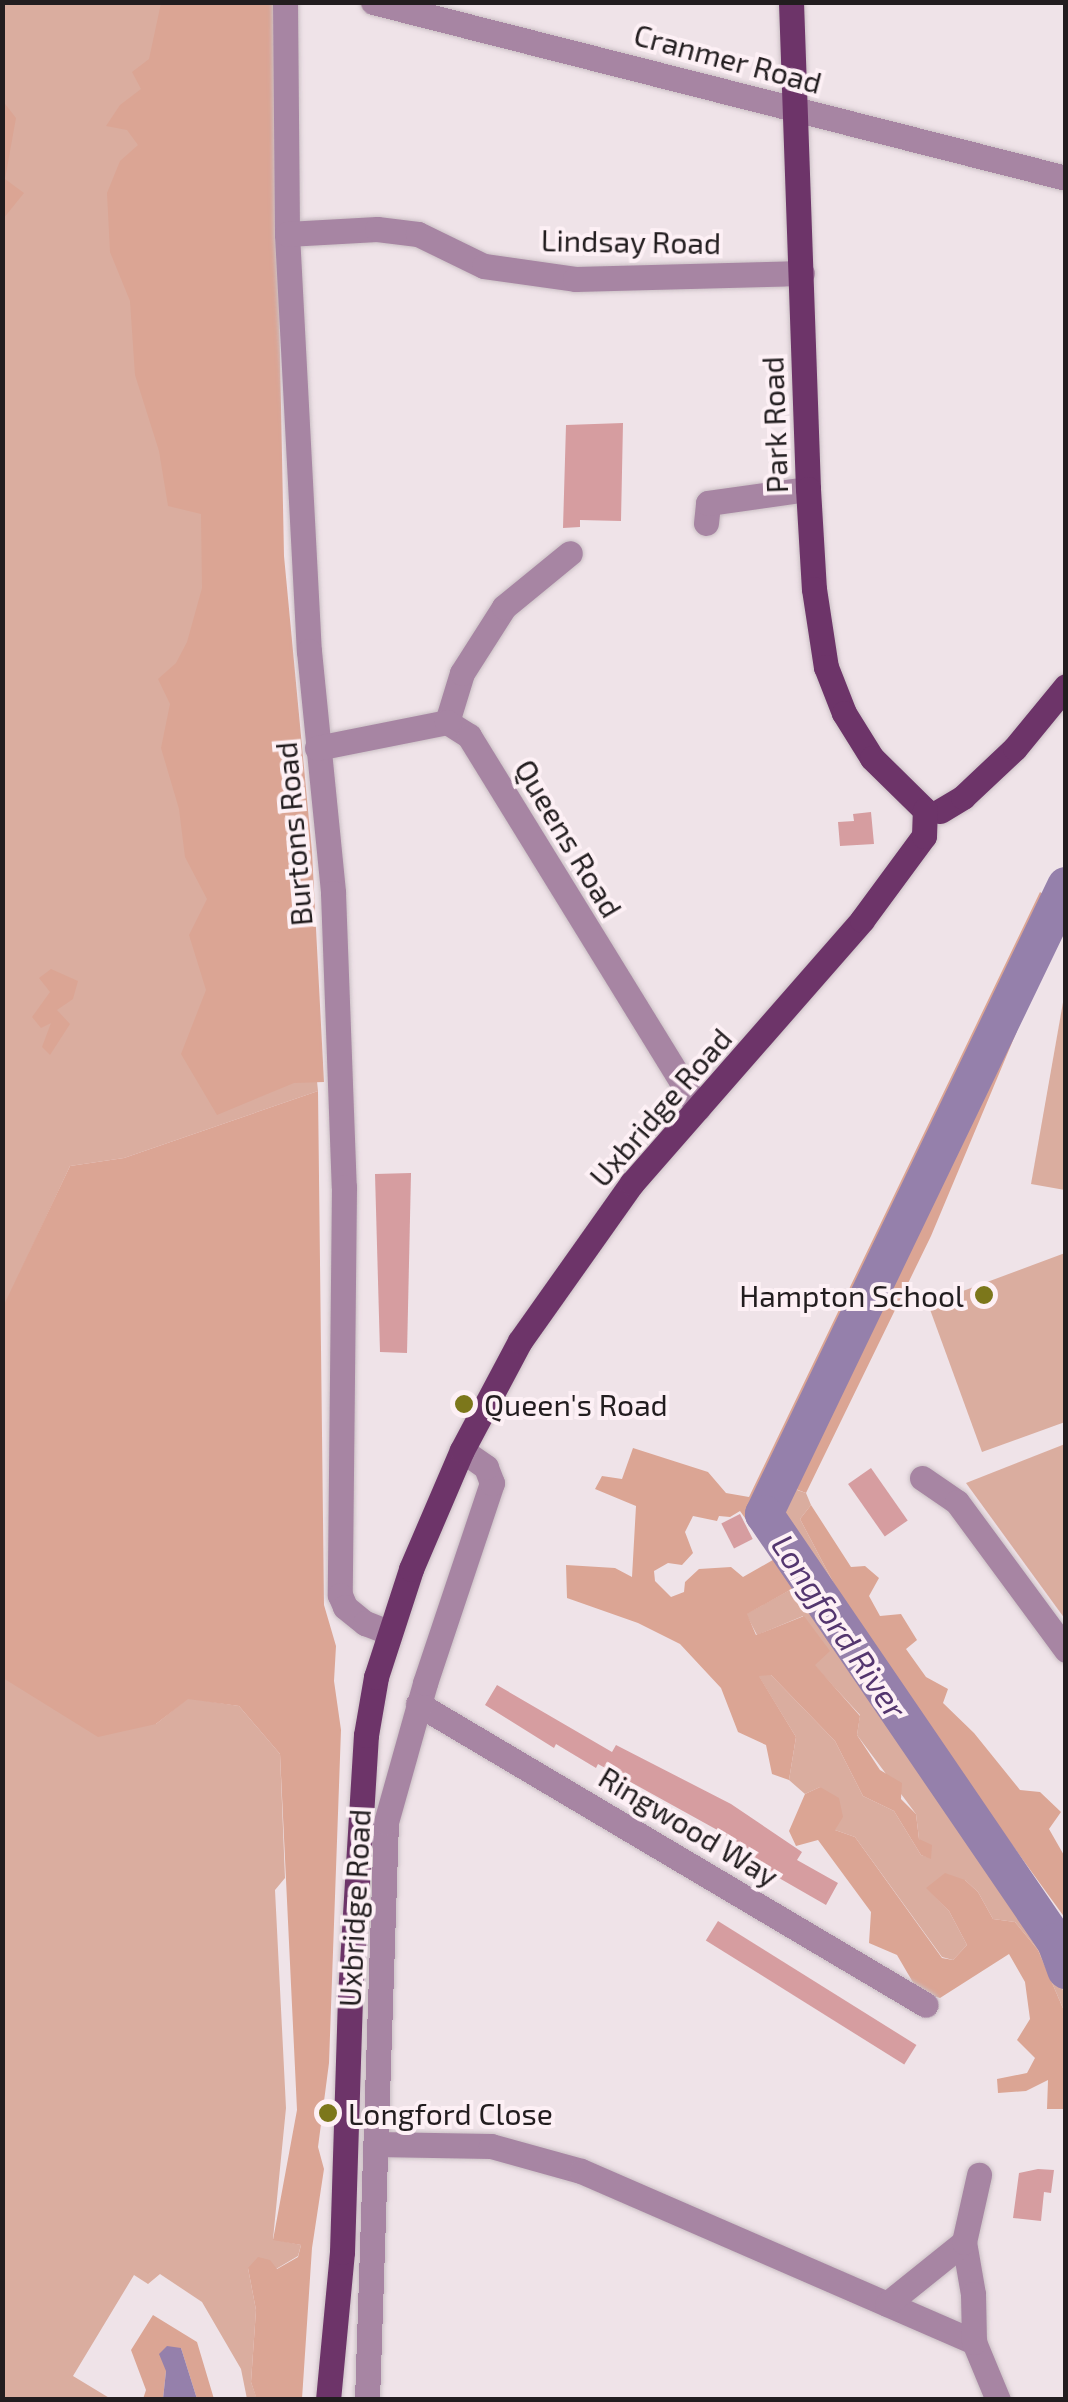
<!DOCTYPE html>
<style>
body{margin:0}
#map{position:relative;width:1068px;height:2402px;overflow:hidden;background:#efe3e8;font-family:"Exo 2",sans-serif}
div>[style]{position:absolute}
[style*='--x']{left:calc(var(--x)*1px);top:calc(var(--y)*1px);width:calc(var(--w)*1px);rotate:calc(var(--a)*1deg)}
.green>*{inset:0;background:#daad9f}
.forest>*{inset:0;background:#dba594}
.water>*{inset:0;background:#9580ab}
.river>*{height:38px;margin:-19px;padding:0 19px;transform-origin:19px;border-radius:19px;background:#9580ab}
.building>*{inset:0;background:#d69da0;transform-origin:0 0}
.roads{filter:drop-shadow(0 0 2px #cabfc4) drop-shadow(0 0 2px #cabfc4)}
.minor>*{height:25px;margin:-12.5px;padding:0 12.5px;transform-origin:12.5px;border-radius:12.5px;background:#a785a3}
.major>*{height:25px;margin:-12.5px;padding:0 12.5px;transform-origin:12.5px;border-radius:12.5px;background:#6d3469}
.dots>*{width:28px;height:28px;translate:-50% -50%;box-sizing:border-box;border:5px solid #fdf0f5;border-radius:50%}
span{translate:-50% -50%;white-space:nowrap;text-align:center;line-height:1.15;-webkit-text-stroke:8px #fdf0f5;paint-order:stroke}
.street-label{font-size:30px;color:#221d1f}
.poi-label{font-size:30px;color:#221d1f}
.right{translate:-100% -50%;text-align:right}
.left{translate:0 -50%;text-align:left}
.water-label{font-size:32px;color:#54366f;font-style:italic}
.frame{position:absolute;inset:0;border:5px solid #221d1f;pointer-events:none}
</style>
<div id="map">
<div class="green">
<i style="clip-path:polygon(3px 3px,251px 3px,267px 576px,318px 1091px,124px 1158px,70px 1166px,3px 1309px)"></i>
<i style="clip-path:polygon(1065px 991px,1066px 991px,1065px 1190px,1031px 1184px)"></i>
<i style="clip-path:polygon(1065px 1253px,1065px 1422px,982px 1452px,928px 1304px)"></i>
<i style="clip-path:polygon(1065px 1444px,1065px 1619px,966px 1483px)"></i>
<i style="clip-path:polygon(782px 1485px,806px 1493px,811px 1505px,800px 1519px,863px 1639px,772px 1513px)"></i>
<i style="clip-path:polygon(799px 1585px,810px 1608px,1047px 1939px,1065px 1997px,1065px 2013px,1038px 1950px,1015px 1922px,993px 1919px,978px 1892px,965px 1880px,927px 1888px,949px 1911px,967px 1945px,953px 1960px,942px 1957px,855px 1837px,835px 1830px,820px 1787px,805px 1794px,789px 1780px,796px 1737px,758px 1675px,771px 1675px,835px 1741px,863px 1796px,894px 1811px,921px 1855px,931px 1858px,919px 1839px,916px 1814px,857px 1735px,860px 1715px,814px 1665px,803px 1616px,757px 1635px,746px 1614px)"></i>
<i style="clip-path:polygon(6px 1677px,156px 1724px,188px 1698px,239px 1706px,280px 1754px,285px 1878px,275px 1890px,286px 2108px,273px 2239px,301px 2245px,298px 2256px,276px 2269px,248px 2268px,256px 2310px,251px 2382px,257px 2399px,247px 2399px,241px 2369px,202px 2302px,160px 2274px,148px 2284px,134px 2275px,73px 2376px,111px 2399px,3px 2399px,3px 1678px)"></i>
</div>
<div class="forest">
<i style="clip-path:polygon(161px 3px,273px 3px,284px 556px,312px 852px,324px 1082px,294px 1083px,217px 1115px,181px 1054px,206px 990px,189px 935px,207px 899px,185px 857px,179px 809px,161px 748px,170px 704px,158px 679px,176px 663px,187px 642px,202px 588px,201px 514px,168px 506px,159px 451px,135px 375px,130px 301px,110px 252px,107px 193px,120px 161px,138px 145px,127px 130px,106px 126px,120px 105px,141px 89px,132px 72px,149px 59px)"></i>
<i style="clip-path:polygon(2px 100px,16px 118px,5px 179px,24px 193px,3px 219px)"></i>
<i style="clip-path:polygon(1040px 892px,1065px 910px,1065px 931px,1043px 969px,931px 1236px,806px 1493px,772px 1480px,759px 1519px,750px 1525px,740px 1511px,730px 1517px,719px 1516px,717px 1521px,693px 1516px,685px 1532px,693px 1553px,682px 1565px,668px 1563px,654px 1571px,655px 1581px,671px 1597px,684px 1592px,685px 1582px,699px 1569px,731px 1567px,743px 1577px,778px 1557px,799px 1585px,747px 1614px,756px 1635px,804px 1616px,830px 1651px,815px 1665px,860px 1716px,857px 1735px,880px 1770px,902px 1783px,901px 1799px,916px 1814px,919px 1839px,932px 1845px,931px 1859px,921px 1855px,894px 1811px,863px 1796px,835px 1741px,771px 1675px,759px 1676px,796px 1737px,789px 1780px,772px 1774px,766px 1745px,738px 1732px,721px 1688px,680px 1644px,638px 1623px,567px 1598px,566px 1565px,615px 1568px,632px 1577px,636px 1506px,595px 1489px,602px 1476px,622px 1479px,633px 1448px,708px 1472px,726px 1493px,749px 1497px)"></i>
<i style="clip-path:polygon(51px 969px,78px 981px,73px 999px,57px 1010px,70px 1024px,50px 1055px,42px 1047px,51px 1023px,41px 1028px,32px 1017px,50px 992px,39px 978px)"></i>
<i style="clip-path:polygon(318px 1091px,324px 1605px,336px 1646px,334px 1681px,341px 1730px,329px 2063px,318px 2147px,324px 2169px,312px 2248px,302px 2399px,257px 2400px,251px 2382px,256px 2310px,248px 2268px,258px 2257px,270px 2260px,277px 2269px,298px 2257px,301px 2245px,273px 2240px,297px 2110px,280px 1754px,239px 1706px,188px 1699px,156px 1724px,98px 1737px,3px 1678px,2px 1309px,70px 1166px,124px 1158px)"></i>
<i style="clip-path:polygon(811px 1505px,851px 1567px,865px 1566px,879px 1578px,869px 1596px,880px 1616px,901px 1614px,917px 1640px,906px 1649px,926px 1677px,948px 1689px,943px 1703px,974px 1733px,1020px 1790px,1040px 1792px,1061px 1812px,1049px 1829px,1065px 1857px,1065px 1918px,863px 1639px,800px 1519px)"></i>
<i style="clip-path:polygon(820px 1787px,839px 1798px,843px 1817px,835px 1830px,855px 1837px,942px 1958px,953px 1960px,967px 1945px,949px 1911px,926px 1888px,945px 1873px,965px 1880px,978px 1892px,993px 1919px,1015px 1922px,1038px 1950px,1065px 2013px,1065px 2109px,1047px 2109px,1048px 2080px,1026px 2091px,998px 2093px,997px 2079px,1027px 2073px,1035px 2058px,1017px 2040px,1030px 2019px,1025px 1982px,1009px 1954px,940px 1998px,918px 1991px,897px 1955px,869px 1943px,871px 1912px,818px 1840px,796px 1846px,789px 1831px,805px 1794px)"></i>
<i style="clip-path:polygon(153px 2315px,197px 2342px,214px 2399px,197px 2399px,181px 2348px,166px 2371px,163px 2399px,143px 2399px,146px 2390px,131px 2350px)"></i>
</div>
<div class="water">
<i style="clip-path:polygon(167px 2346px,181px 2348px,197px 2399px,163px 2399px,166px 2371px,159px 2354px)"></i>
</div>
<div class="river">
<i style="--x:1066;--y:886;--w:697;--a:115.68"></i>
<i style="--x:764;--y:1514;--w:518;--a:55.7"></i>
<i style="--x:1056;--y:1942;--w:30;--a:70"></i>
</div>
<div class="building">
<i style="clip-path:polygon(623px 423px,621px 521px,580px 520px,580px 527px,563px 528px,566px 425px)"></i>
<i style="clip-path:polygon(871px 812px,874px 844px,840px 846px,838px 822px,854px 821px,853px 814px)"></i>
<i style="clip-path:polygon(411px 1173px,407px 1353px,380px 1352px,375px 1174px)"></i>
<i style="left:871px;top:1468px;width:64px;height:28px;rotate:55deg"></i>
<i style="left:740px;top:1514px;width:28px;height:21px;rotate:63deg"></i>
<i style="clip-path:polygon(497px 1685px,612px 1752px,616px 1745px,731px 1804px,802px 1852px,797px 1860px,838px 1883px,826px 1905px,751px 1862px,756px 1854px,721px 1832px,598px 1764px,596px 1768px,556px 1744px,554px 1748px,485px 1705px)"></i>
<i style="left:718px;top:1921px;width:234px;height:23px;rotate:32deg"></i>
<i style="clip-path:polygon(1038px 2169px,1054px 2170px,1051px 2193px,1044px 2192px,1041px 2221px,1013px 2218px,1019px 2173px)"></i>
</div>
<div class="roads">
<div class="minor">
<i style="--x:285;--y:2;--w:232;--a:89.5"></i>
<i style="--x:287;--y:234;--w:418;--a:87"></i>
<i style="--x:309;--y:651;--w:243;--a:84.3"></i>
<i style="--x:333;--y:893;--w:294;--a:87.9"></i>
<i style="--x:344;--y:1187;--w:408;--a:90.6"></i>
<i style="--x:340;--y:1595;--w:13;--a:67"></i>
<i style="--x:345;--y:1607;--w:26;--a:39"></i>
<i style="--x:365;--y:1623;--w:26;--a:21"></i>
<i style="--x:373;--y:2;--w:715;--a:14.25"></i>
<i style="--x:287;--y:234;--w:90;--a:-3.2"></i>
<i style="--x:377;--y:229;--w:41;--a:7"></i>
<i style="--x:418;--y:234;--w:73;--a:25.9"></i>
<i style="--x:484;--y:266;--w:92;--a:8.1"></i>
<i style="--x:575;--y:279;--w:227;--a:-1.5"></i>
<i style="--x:706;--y:523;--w:20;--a:-84"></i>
<i style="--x:708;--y:503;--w:101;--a:-8"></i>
<i style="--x:447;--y:722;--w:51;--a:-73"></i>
<i style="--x:462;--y:673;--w:78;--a:-57.5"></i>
<i style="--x:504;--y:607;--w:85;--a:-39.3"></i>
<i style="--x:317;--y:748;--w:133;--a:-11.3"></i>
<i style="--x:447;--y:722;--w:26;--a:32"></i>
<i style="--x:469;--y:736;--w:437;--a:58.4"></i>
<i style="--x:922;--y:1478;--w:42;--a:34.4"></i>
<i style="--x:957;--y:1502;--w:184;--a:53.6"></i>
<i style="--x:418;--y:1704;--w:590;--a:30.65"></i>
<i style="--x:376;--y:2144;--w:115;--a:1"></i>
<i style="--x:491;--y:2146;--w:93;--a:15.5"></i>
<i style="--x:581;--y:2171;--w:429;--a:23.5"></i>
<i style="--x:974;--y:2342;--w:63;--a:67.5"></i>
<i style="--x:964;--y:2242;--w:53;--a:80.2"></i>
<i style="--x:973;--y:2294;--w:48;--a:88.8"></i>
<i style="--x:887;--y:2304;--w:99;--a:-38.8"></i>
<i style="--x:964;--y:2242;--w:69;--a:-77.4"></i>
<i style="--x:367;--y:2400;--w:578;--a:-88.12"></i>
<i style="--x:386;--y:1822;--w:144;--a:-74.3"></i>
<i style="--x:425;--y:1683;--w:211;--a:-71.5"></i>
<i style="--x:492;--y:1483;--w:17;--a:-111"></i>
<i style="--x:486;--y:1467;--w:29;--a:-145"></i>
</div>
<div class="major">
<i style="--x:791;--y:2;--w:487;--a:88"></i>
<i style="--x:808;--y:489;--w:100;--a:86.6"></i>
<i style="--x:814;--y:589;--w:79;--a:81.3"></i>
<i style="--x:826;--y:667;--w:49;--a:68.6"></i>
<i style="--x:844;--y:713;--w:53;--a:58.1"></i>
<i style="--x:872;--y:758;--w:74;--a:44.5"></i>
<i style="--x:940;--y:811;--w:27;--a:-31"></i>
<i style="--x:963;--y:797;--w:71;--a:-43.3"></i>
<i style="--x:1015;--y:748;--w:80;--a:-50.6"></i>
<i style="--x:328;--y:2400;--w:149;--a:-84.6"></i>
<i style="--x:342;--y:2252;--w:256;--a:-88.2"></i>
<i style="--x:350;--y:1996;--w:261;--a:-86.5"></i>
<i style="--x:366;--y:1735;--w:59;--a:-80.2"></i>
<i style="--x:376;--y:1677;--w:114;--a:-72"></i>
<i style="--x:411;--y:1569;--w:129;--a:-66.8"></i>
<i style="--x:462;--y:1450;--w:123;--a:-62"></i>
<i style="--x:520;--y:1341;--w:194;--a:-54.7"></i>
<i style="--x:632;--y:1183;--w:349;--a:-48.8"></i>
<i style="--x:862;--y:920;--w:104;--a:-53.6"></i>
<i style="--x:924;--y:836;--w:26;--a:-88"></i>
</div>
</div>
<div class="dots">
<i style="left:984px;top:1295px;background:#7c771b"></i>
<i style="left:464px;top:1404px;background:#7c771b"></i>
<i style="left:328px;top:2113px;background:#7c771b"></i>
</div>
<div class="street-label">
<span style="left:728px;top:58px;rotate:15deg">Cranmer Road</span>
<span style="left:631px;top:241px;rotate:1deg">Lindsay Road</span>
<span style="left:774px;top:425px;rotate:-92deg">Park Road</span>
<span style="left:293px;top:834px;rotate:-95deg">Burtons Road</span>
<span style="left:569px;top:838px;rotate:59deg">Queens Road</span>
<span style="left:660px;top:1107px;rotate:-49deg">Uxbridge Road</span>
<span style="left:689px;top:1826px;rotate:31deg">Ringwood Way</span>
<span style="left:354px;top:1908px;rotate:-87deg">Uxbridge Road</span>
</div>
<div class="poi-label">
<span class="right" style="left:964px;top:1295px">Hampton School</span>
<span class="left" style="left:484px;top:1404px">Queen's Road</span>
<span class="left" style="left:348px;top:2113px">Longford Close</span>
</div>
<div class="water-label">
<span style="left:840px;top:1626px;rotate:56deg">Longford River</span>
</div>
<div class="frame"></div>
</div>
